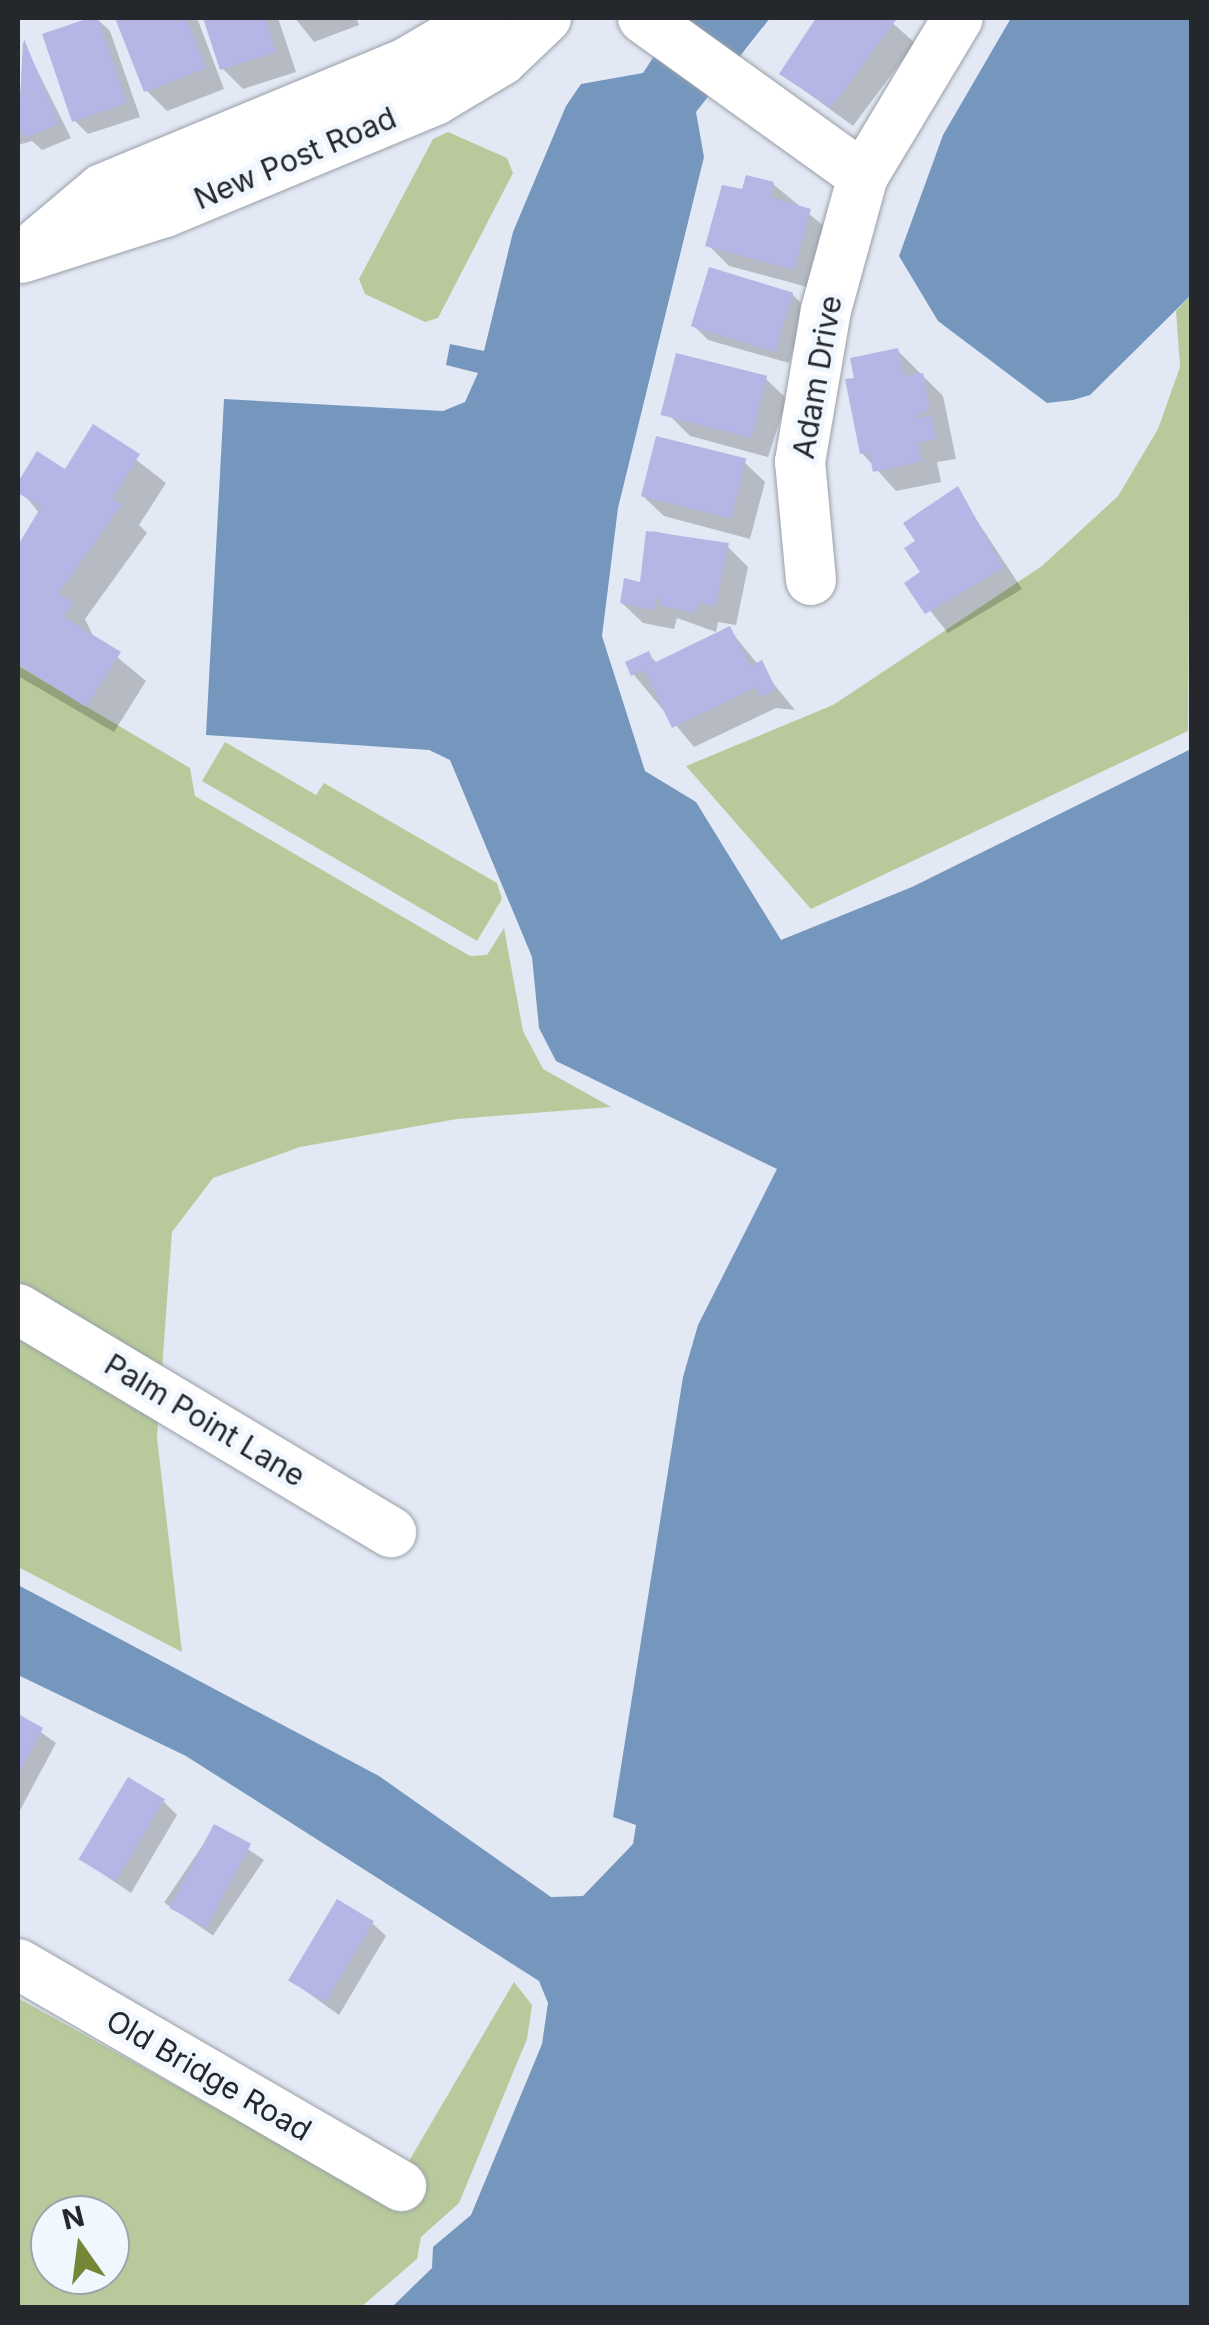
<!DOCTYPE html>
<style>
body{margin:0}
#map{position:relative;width:1209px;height:2325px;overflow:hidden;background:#e3e9f4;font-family:Inter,sans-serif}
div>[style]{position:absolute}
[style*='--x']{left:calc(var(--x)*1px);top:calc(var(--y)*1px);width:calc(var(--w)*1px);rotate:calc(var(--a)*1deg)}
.green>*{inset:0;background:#b8ca9b}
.water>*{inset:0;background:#7597be}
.shadow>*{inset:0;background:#0003;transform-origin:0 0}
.building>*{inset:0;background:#b5b5e6;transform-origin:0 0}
.roads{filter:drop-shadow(0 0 2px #999fa9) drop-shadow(0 0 2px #999fa9)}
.minor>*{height:50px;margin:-25px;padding:0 25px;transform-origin:25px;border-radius:25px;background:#fff}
span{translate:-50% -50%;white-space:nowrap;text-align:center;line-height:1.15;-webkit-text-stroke:10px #f1f7ff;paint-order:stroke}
.street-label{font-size:30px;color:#24272b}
.frame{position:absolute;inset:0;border:20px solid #24272b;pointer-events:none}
.north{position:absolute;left:30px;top:2195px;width:100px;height:100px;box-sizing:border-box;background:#f1f7ff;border:2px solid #9fa4aa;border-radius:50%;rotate:346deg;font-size:28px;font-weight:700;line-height:40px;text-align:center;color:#24272b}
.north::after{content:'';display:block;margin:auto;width:35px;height:45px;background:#758736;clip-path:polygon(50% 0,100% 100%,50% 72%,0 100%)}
</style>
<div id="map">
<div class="green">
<i style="clip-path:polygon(448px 132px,507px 158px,513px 173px,438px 318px,425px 322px,365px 294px,359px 279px,433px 139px)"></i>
<i style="clip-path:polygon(1191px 295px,1188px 731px,811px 909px,686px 766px,833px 705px,1042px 566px,1118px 496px,1158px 429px,1180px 367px,1176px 311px)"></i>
<i style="clip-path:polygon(18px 666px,190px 768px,195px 796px,470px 956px,487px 955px,504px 928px,523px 1031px,543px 1069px,611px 1107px,457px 1119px,300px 1147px,213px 1178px,172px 1232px,157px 1438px,182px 1652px,18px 1567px)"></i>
<i style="clip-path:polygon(225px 742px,316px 795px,324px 783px,497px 883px,502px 899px,477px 941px,202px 781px)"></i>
<i style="clip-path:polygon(evenodd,514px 1982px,532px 2005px,527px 2039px,459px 2203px,421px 2237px,417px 2259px,361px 2307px,18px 2308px,18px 1998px,385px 2202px,514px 1982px,50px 2215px,110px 2215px,110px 2275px,50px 2275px,50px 2215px)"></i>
</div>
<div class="water">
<i style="clip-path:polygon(679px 18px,770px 18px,696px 112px,704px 157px,618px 508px,602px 636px,645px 771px,696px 802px,781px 940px,912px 887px,1191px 749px,1191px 2307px,392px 2307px,432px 2268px,433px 2247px,471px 2215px,542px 2044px,548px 2003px,539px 1981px,186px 1756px,18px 1675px,18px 1585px,379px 1776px,551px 1897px,583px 1896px,633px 1844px,636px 1825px,613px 1817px,683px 1377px,698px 1325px,777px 1169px,556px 1061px,539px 1028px,532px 957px,450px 760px,429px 750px,206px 735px,224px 399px,443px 411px,465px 402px,478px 373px,446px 365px,450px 344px,484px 351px,513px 232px,566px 106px,581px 84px,643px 73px)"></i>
<i style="clip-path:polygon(1011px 18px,1191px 18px,1191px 295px,1090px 395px,1073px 400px,1047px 403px,938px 321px,899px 256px,943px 135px)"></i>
</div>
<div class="shadow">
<i style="clip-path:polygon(96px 18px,110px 31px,140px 117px,88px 134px,74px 120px,45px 35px)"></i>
<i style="clip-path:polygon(118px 18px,197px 18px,224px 89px,167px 111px,146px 90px)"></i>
<i style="clip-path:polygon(205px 18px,278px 18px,296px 72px,243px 89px,222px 68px)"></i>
<i style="clip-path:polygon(295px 18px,356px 18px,359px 25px,314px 42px)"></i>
<i style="clip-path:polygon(819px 18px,887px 18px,915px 43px,853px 126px,782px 74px)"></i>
<i style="clip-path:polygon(23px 42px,71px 138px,42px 150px,32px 141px,18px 145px)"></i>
<i style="clip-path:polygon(773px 184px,831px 232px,815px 289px,729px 266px,708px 245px,744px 192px)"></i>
<i style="clip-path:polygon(792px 294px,806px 308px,789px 363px,708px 340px,695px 327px)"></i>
<i style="clip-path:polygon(898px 351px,943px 396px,956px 459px,937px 462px,941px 482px,896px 491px,862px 453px,857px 380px)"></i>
<i style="clip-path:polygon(766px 379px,787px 399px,768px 457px,690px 436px,669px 415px)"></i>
<i style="clip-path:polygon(94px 427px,166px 483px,139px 525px,147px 533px,85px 619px,94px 638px,146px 681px,114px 732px,18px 676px,18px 549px,40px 514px,18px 487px,38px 455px,66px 472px)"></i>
<i style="clip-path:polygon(744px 462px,765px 482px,750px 539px,664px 516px,643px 496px)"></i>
<i style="clip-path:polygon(957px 490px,1022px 589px,948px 633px,908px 583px,924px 573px,918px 542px)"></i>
<i style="clip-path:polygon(652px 531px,727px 546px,748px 567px,736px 625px,718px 622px,716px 632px,677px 618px,674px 629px,643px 623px,622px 603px,642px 585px)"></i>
<i style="clip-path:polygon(729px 629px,795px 710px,776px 708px,694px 747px,634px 675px,648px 654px,658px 664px)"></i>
<i style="clip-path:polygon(18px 1716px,56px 1743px,18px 1814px)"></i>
<i style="clip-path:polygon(163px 1801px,177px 1815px,131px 1893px,82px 1860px)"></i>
<i style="left:215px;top:1827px;width:59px;height:91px;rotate:34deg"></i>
<i style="clip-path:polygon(372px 1923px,386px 1936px,339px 2015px,290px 1980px)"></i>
</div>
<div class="building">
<i style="clip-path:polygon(89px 18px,98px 18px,127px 103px,72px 122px,42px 34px)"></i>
<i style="clip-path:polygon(115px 18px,186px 18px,206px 68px,144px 92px)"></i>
<i style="clip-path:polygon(203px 18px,265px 18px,276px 52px,220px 70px)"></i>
<i style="clip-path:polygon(816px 18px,896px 20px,831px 108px,779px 74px)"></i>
<i style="clip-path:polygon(24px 39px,59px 124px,26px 138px,18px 128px)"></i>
<i style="clip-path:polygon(746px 175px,774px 182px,770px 197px,811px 209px,794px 270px,705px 246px,722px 185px,742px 189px)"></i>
<i style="left:709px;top:267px;width:88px;height:62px;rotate:17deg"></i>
<i style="clip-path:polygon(898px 348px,904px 376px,923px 373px,930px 408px,913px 419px,932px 415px,936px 439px,918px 442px,922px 461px,873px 472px,869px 452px,860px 454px,845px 379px,854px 378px,850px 358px)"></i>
<i style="left:676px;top:353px;width:94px;height:64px;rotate:14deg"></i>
<i style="clip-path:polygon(93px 424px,140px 454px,112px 499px,122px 504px,58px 594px,73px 603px,64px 617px,121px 652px,86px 707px,18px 664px,18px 545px,41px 507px,18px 493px,18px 482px,37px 451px,65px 469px)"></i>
<i style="left:656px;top:436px;width:93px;height:62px;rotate:14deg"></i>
<i style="clip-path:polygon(958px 486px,1003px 568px,925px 614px,904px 583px,920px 572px,904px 548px,915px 541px,903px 523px)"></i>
<i style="clip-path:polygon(646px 531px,729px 543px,716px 606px,698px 602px,695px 613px,661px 606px,657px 595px,654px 610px,620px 603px,624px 578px,640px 582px)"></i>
<i style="clip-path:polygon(730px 626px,750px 666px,762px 660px,776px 689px,760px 697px,756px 687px,672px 728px,644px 670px,631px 676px,625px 662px,649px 651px,654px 663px)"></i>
<i style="clip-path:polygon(18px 1714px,43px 1728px,18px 1776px)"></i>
<i style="left:128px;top:1777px;width:43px;height:96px;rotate:31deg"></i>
<i style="left:214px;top:1824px;width:42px;height:95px;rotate:28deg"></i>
<i style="left:337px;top:1899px;width:43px;height:95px;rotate:31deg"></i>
</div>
<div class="roads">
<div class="minor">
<i style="--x:643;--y:18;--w:271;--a:35.7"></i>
<i style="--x:37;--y:244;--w:85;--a:-40.2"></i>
<i style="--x:102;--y:189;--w:331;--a:-22.5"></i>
<i style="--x:408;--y:62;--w:87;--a:-30.4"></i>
<i style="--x:21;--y:258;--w:151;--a:-17.7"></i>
<i style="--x:165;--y:212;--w:292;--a:-22.5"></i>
<i style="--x:435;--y:100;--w:78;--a:-30.8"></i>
<i style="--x:502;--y:60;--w:61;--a:-43.7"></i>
<i style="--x:811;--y:580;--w:119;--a:-95.3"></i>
<i style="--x:800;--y:462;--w:154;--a:-80.3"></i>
<i style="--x:826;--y:310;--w:139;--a:-74.6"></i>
<i style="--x:863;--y:176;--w:184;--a:-59"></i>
<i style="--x:18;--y:1309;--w:435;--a:30.9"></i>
<i style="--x:18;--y:1964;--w:443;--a:30.1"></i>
</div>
</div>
<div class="street-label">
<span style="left:295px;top:158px;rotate:-23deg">New Post Road</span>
<span style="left:817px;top:377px;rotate:-80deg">Adam Drive</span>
<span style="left:205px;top:1420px;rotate:31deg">Palm Point Lane</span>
<span style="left:209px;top:2075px;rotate:30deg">Old Bridge Road</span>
</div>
<div class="frame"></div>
<div class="north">N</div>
</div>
